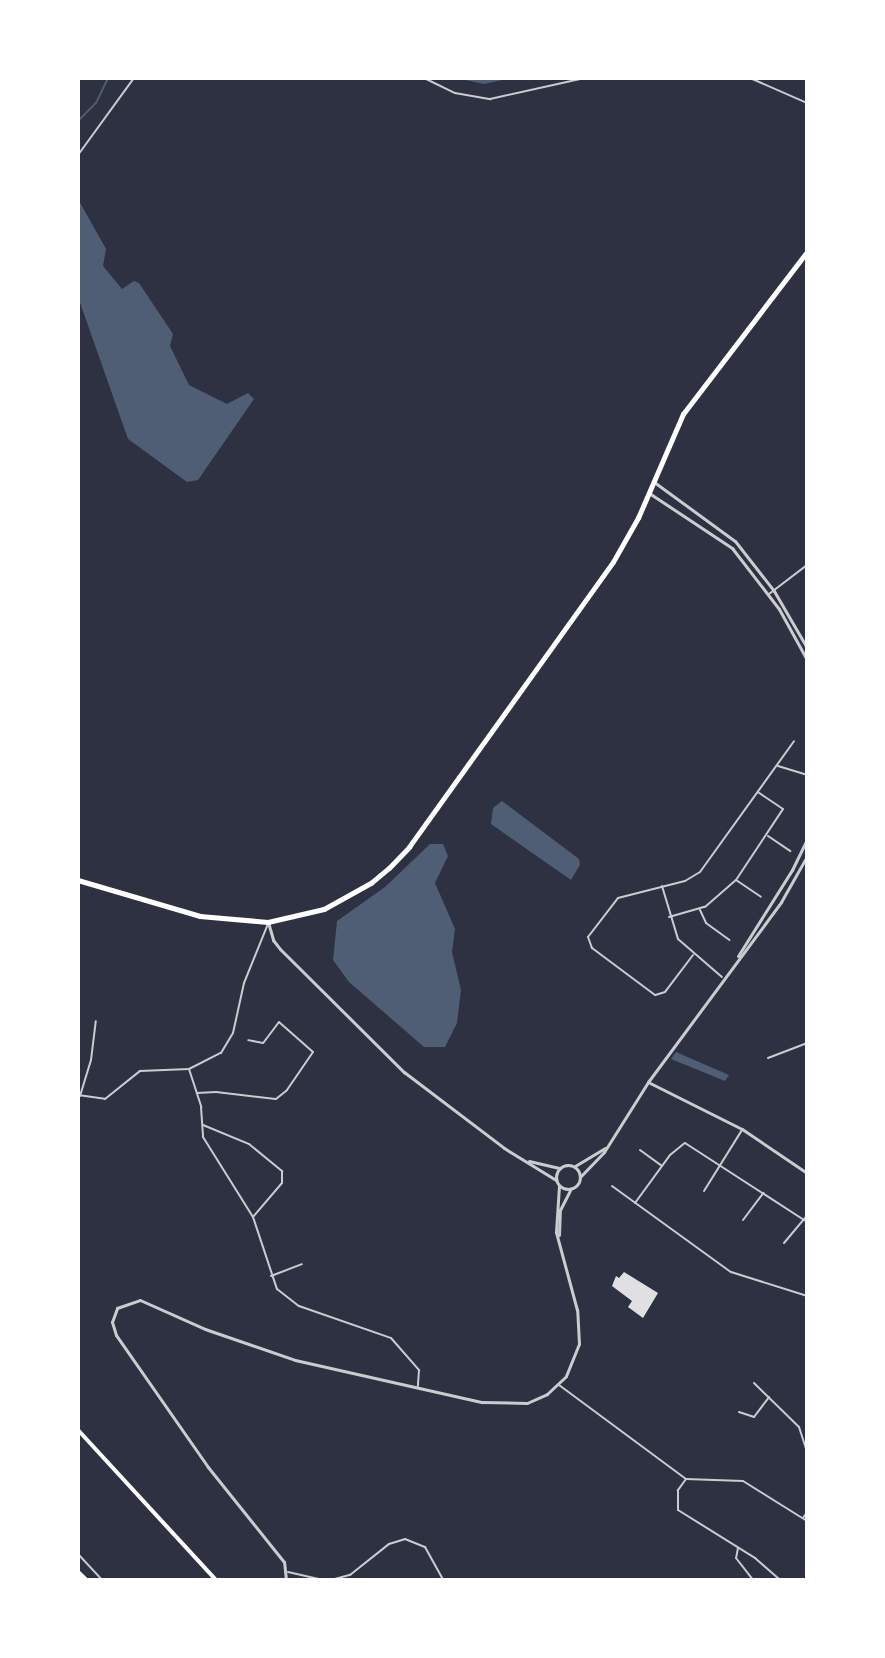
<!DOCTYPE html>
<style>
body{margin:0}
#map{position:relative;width:885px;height:1658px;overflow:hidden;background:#2d3142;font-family:Cabin,sans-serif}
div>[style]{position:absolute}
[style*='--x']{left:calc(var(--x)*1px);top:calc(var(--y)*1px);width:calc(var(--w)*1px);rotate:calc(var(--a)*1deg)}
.water>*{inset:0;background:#4f5d75}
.stream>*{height:1.5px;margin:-0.75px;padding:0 0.75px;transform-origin:0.75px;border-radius:0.75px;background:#4f5d75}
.building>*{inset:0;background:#e0e0e3}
.minor>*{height:2px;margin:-1px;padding:0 1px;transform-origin:1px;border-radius:1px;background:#caccd0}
.tertiary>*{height:3px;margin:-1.5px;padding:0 1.5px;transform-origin:1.5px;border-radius:1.5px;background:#caccd0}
.tertiary>.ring{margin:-1.5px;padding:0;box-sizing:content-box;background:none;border:3px solid #caccd0;border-radius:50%}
.secondary>*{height:4px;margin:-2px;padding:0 2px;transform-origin:2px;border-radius:2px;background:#fff}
.primary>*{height:4.5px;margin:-2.25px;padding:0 2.25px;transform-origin:2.25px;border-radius:2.25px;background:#fff}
.motorway>*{height:4.5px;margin:-2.25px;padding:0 2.25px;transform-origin:2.25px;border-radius:2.25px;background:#fff}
span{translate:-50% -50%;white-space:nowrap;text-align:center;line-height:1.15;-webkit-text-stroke:4.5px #fff;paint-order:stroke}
.frame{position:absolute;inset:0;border:80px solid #fff;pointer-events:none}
</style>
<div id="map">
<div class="water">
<i style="clip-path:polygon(456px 78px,511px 78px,484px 84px)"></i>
<i style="clip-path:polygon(78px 199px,106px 249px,103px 266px,122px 289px,134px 281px,139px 283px,173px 334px,170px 346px,189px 385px,227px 404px,248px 393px,254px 399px,198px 480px,187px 482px,128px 439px,78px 297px)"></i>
<i style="clip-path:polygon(502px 801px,579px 859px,580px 865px,571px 880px,491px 824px,493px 808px)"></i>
<i style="clip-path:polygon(430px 844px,443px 844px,448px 856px,435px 883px,455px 929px,452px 952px,461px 990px,457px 1023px,445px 1047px,424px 1047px,349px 982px,333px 960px,337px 921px,385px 887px)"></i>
<i style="clip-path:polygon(676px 1052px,729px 1075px,725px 1081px,671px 1059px)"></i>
</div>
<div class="stream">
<i style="--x:78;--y:121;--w:25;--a:-45"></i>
<i style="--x:96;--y:103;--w:28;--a:-64"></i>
</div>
<div class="building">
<i style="clip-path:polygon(624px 1272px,658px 1293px,643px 1318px,628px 1307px,632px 1301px,612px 1286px,616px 1276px,619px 1278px)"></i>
</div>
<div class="minor">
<i style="--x:424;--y:78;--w:34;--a:26"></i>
<i style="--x:455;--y:93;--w:36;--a:10"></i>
<i style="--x:490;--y:99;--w:97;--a:-12.5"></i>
<i style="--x:750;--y:78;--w:62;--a:23.7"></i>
<i style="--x:78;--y:155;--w:95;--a:-54"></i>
<i style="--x:769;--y:594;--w:48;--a:-37.3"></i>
<i style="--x:778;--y:766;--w:30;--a:17"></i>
<i style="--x:768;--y:836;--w:27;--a:34"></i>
<i style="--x:736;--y:880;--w:30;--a:34"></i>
<i style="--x:662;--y:886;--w:55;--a:73.2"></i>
<i style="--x:678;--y:939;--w:58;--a:40.8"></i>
<i style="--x:700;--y:910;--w:14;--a:65"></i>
<i style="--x:706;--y:923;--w:29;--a:36"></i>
<i style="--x:669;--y:917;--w:37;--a:-16"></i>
<i style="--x:705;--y:907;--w:41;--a:-41.1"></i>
<i style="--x:736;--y:880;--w:85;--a:-56.5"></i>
<i style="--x:783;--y:809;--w:29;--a:-146"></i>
<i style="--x:693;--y:955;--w:46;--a:127.1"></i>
<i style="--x:665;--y:992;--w:10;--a:163"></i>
<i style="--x:655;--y:995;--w:79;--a:-143.3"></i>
<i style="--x:592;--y:948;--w:12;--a:-110"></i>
<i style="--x:588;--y:937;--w:49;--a:-52.4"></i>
<i style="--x:618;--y:898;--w:69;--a:-14.2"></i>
<i style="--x:685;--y:881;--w:17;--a:-31"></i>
<i style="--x:700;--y:872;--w:161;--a:-54.3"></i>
<i style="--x:768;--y:1058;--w:42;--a:-21"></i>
<i style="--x:189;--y:1069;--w:40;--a:72"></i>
<i style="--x:201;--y:1107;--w:30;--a:86"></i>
<i style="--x:203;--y:1137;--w:94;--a:58"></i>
<i style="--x:253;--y:1217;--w:76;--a:71.6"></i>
<i style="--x:277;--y:1289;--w:28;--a:38"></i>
<i style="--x:299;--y:1306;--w:97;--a:19.2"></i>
<i style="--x:391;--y:1338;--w:43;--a:48.8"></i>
<i style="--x:419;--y:1370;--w:16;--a:94"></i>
<i style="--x:197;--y:1093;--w:19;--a:-3"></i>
<i style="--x:216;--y:1092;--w:60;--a:6.7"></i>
<i style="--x:276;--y:1099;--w:14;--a:-39"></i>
<i style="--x:287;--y:1090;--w:46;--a:-55.6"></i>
<i style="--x:313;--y:1052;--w:45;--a:-138.6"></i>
<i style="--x:279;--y:1022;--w:26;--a:127"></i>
<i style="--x:263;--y:1043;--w:15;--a:-169"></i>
<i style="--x:78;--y:1095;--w:27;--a:8"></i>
<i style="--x:105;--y:1099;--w:45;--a:-38.7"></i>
<i style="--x:140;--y:1071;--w:49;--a:-2.3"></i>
<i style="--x:189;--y:1069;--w:36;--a:-27"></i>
<i style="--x:221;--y:1053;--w:23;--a:-59"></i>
<i style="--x:233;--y:1033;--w:51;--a:-77.6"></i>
<i style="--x:244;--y:983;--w:64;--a:-67.9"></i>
<i style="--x:80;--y:1096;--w:38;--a:-73"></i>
<i style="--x:91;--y:1060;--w:39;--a:-83"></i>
<i style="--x:203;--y:1125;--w:50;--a:22.4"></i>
<i style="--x:249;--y:1144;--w:43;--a:39.3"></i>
<i style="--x:282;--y:1171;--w:12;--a:90"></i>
<i style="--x:282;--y:1183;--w:45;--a:130.5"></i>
<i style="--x:640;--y:1150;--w:27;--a:36"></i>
<i style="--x:612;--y:1186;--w:147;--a:35.9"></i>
<i style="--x:731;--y:1272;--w:80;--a:17.5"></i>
<i style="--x:704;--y:1191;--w:72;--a:-58.1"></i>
<i style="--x:635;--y:1203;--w:59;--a:-53.9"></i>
<i style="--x:670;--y:1155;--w:19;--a:-39"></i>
<i style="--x:685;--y:1143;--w:145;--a:32.9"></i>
<i style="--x:743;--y:1220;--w:34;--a:-53"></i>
<i style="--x:784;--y:1243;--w:35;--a:-50"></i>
<i style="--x:271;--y:1276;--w:33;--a:-21"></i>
<i style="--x:754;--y:1383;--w:63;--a:44.4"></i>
<i style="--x:799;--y:1427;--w:26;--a:72"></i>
<i style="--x:559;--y:1385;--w:158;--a:36.5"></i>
<i style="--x:739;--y:1412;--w:16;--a:18"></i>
<i style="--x:754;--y:1417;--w:25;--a:-53"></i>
<i style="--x:686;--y:1479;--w:14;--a:126"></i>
<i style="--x:678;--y:1490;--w:20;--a:90"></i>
<i style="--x:678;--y:1510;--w:91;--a:31.9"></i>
<i style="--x:755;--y:1558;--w:33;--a:41"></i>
<i style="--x:686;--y:1479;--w:57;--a:2"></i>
<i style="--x:743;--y:1481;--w:75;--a:32"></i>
<i style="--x:803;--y:1518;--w:7;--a:-56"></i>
<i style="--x:738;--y:1548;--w:10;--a:101"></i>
<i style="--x:736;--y:1558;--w:28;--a:52"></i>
<i style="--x:78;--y:1554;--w:35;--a:47"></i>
<i style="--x:288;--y:1572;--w:36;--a:13"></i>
<i style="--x:331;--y:1580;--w:20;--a:-15"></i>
<i style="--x:350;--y:1575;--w:50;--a:-38.5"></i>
<i style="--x:389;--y:1544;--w:17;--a:-17"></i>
<i style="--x:405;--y:1539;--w:22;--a:22"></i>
<i style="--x:425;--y:1547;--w:38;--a:61"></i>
</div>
<div class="tertiary">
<i style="--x:654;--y:482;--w:100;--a:36.1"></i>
<i style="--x:735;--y:541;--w:63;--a:52"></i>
<i style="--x:774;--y:591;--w:66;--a:59.9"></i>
<i style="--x:649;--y:493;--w:100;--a:33.5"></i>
<i style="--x:732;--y:548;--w:77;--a:52.4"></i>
<i style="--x:779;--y:609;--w:58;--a:61.2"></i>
<i style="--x:268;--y:922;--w:19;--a:74"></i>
<i style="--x:273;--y:940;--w:11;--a:52"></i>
<i style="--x:280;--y:949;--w:175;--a:44.8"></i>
<i style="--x:404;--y:1072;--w:126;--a:37.2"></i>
<i style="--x:504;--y:1148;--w:61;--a:31.6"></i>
<i style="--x:738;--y:956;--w:102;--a:-57.9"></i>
<i style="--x:792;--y:870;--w:34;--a:-64"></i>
<i style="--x:648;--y:1082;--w:105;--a:26.6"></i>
<i style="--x:742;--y:1129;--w:78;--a:34.1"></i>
<i style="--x:529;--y:1161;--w:32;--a:13"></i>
<i class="ring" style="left:556px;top:1165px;width:21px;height:21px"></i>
<i style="--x:575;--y:1166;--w:35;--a:-31"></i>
<i style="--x:580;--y:1177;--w:35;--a:-46"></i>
<i style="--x:604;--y:1152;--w:83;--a:-57.8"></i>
<i style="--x:648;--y:1082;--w:224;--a:-53.5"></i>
<i style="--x:781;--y:902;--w:53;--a:-60.5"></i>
<i style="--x:559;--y:1235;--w:25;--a:-88"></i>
<i style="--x:560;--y:1210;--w:22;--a:-63"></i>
<i style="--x:286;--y:1580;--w:18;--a:-96"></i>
<i style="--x:284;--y:1562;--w:122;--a:-128.7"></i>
<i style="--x:208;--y:1467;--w:161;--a:-124.9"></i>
<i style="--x:116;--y:1335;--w:14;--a:-107"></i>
<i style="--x:112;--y:1322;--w:15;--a:-70"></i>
<i style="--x:117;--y:1308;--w:24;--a:-19"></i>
<i style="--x:140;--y:1300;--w:71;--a:24"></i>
<i style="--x:205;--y:1329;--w:95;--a:19"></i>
<i style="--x:295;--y:1360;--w:192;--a:12.7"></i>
<i style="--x:482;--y:1402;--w:45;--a:1.3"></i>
<i style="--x:527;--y:1403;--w:22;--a:-24"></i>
<i style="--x:547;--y:1394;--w:26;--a:-43"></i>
<i style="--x:566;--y:1376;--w:35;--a:-68"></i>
<i style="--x:579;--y:1344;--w:34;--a:-93"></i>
<i style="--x:577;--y:1310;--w:81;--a:-105.1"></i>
<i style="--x:556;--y:1232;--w:46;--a:-86.3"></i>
</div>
<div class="secondary">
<i style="--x:78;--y:1430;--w:204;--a:47.4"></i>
</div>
<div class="primary">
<i style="--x:78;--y:880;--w:127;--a:16.4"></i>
<i style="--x:200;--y:916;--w:68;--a:5"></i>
<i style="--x:268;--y:922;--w:57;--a:-13.1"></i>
<i style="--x:324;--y:909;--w:54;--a:-29"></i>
<i style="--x:371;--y:883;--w:23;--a:-40"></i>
<i style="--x:389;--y:868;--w:29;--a:-46"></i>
<i style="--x:409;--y:847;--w:350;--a:-54.4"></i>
<i style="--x:613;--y:562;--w:51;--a:-60.4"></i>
<i style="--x:638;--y:518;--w:113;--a:-66.6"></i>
<i style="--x:683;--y:414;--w:204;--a:-52.6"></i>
</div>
<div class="motorway">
<i style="--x:78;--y:1572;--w:11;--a:45"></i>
</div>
<div class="frame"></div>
</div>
